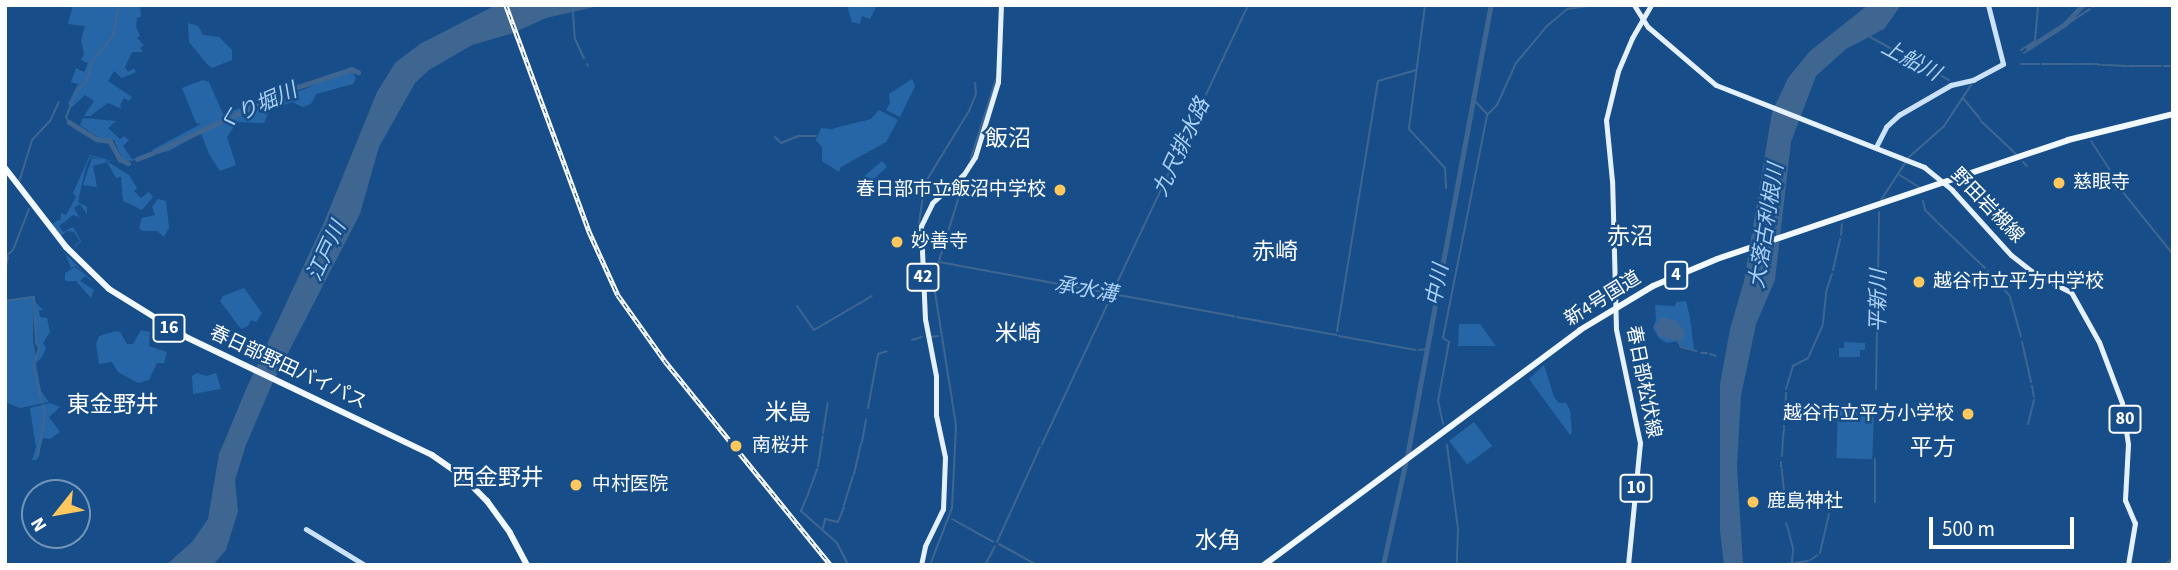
<!DOCTYPE html>
<meta charset="utf-8">
<style>
body{margin:0}
#map{position:relative;width:2178px;height:570px;overflow:hidden;background:#174e89;font-family:"Source Sans 3","Noto Sans JP",sans-serif}
div>[style]{position:absolute}
[style*='--x']{left:calc(var(--x)*1px);top:calc(var(--y)*1px);width:calc(var(--w)*1px);rotate:calc(var(--a)*1deg)}
.green>*{inset:0;background:#2766a6;transform-origin:0 0}
.water>*{inset:0;background:#3e6691}
.stream>*{height:2px;margin:-1px;padding:0 1px;transform-origin:1px;border-radius:1px;background:#3e6691}
.river>*{height:4.5px;margin:-2.25px;padding:0 2.25px;transform-origin:2.25px;border-radius:2.25px;background:#3e6691}
.secondary>*{height:4.5px;margin:-2.25px;padding:0 2.25px;transform-origin:2.25px;border-radius:2.25px;background:#cce2fa}
.primary>*{height:5px;margin:-2.5px;padding:0 2.5px;transform-origin:2.5px;border-radius:2.5px;background:#e6f1ff}
.trunk>*{height:6px;margin:-3px;padding:0 3px;transform-origin:3px;border-radius:3px;background:#f2f8ff}
.rail>*{height:4.5px;margin-top:-2.25px;transform-origin:0;background:repeating-linear-gradient(90deg,#174e89 0 5px,#fff 0 10px);box-sizing:border-box;border-block:2px solid #fff}
.dots>*{width:19px;height:19px;translate:-50% -50%;box-sizing:border-box;border:4px solid #174e89;border-radius:50%}
span{translate:-50% -50%;white-space:nowrap;text-align:center;line-height:1.15;-webkit-text-stroke:5px #174e89;paint-order:stroke}
.shield-label span{padding:2px 5px;background:#174e89;border:2px solid;border-radius:5px;-webkit-text-stroke-width:0}
.shield-label{font-size:18px;color:#fff;font-weight:700}
.poi-label{font-size:19px;color:#fff}
.left{translate:0 -50%;text-align:left}
.right{translate:-100% -50%;text-align:right}
.street-label{font-size:19px;color:#fff}
.water-label{font-size:21px;color:#abd0f5;font-style:italic}
.quarter-label{font-size:23px;color:#fff}
.frame{position:absolute;inset:0;border:7px solid #fff;pointer-events:none}
.north{position:absolute;left:21px;top:479px;width:70px;height:70px;box-sizing:border-box;background:#174e89;border:2px solid #7495b8;border-radius:50%;rotate:239deg;font-size:19px;font-weight:700;line-height:28px;text-align:center;color:#fff}
.north::after{content:'';display:block;margin:auto;width:24px;height:32px;background:#ffc85c;clip-path:polygon(50% 0,100% 100%,50% 72%,0 100%)}
.scale{position:absolute;left:1929px;top:517px;width:145px;height:32px;box-sizing:border-box;border:4px solid #fff;border-top:0;padding-left:9px;font-size:21px;line-height:24px;white-space:nowrap;color:#fff;-webkit-text-stroke:5px #174e89;paint-order:stroke}
</style>
<div id="map">
<div class="green">
<i style="clip-path:polygon(73px 5px,140px 5px,141px 17px,137px 18px,136px 27px,140px 36px,137px 38px,144px 45px,140px 48px,143px 52px,132px 52px,125px 67px,128px 72px,134px 68px,136px 72px,122px 78px,114px 71px,108px 81px,132px 97px,129px 101px,124px 98px,120px 105px,122px 109px,108px 103px,90px 116px,84px 116px,94px 101px,85px 95px,72px 107px,68px 104px,78px 84px,71px 82px,76px 68px,84px 72px,88px 63px,81px 60px,84px 54px,81px 40px,85px 26px,68px 24px)"></i>
<i style="clip-path:polygon(847px 5px,877px 5px,870px 19px,862px 16px,860px 24px,852px 22px)"></i>
<i style="clip-path:polygon(188px 23px,198px 26px,203px 35px,219px 37px,232px 50px,232px 60px,212px 68px,207px 64px,189px 42px)"></i>
<i style="clip-path:polygon(351px 69px,356px 78px,353px 84px,316px 94px,311px 104px,303px 107px,292px 102px,269px 111px,264px 123px,237px 122px,227px 137px,236px 165px,220px 171px,209px 154px,201px 133px,169px 151px,156px 154px,152px 150px,201px 124px,196px 123px,182px 88px,203px 80px,209px 82px,223px 114px,265px 100px,284px 90px,300px 91px)"></i>
<i style="clip-path:polygon(912px 79px,915px 86px,900px 117px,886px 110px,890px 103px,889px 94px)"></i>
<i style="clip-path:polygon(879px 110px,898px 120px,886px 142px,841px 167px,839px 172px,822px 161px,822px 147px,816px 140px,821px 128px,831px 129px,871px 119px)"></i>
<i style="clip-path:polygon(83px 118px,116px 121px,108px 128px,120px 139px,124px 136px,129px 140px,123px 146px,132px 159px,147px 155px,132px 161px,123px 160px,114px 140px,99px 138px,80px 125px)"></i>
<i style="clip-path:polygon(90px 155px,116px 162px,105px 160px,129px 175px,137px 188px,134px 191px,141px 198px,149px 192px,153px 197px,142px 210px,123px 201px,121px 177px,116px 178px,107px 162px,93px 166px,97px 187px,83px 185px,92px 158px,103px 160px,91px 156px,86px 166px,78px 202px,87px 207px,87px 214px,80px 204px,74px 208px,79px 217px,73px 215px,59px 226px,63px 232px,73px 227px,81px 241px,76px 246px,76px 251px,75px 245px,80px 241px,74px 232px,67px 231px,61px 236px,52px 224px,61px 219px,61px 213px,66px 215px,76px 197px,73px 193px)"></i>
<i style="clip-path:polygon(882px 161px,887px 167px,875px 178px,883px 184px,878px 192px,862px 178px)"></i>
<i style="clip-path:polygon(158px 199px,166px 201px,169px 228px,164px 237px,157px 231px,142px 231px,139px 228px,142px 218px,155px 215px,152px 207px)"></i>
<i style="clip-path:polygon(65px 253px,93px 282px,85px 276px,80px 281px,94px 290px,91px 298px,76px 281px,65px 281px,65px 273px,75px 267px,88px 277px,76px 266px,71px 268px)"></i>
<i style="clip-path:polygon(244px 288px,262px 313px,256px 322px,251px 320px,248px 326px,241px 329px,220px 301px,223px 296px)"></i>
<i style="clip-path:polygon(34px 296px,33px 341px,36px 356px,40px 348px,36px 343px,35px 302px,43px 310px,39px 310px,40px 317px,47px 318px,50px 332px,43px 343px,46px 348px,42px 357px,36px 363px,41px 391px,49px 402px,20px 408px,5px 402px,5px 300px)"></i>
<i style="clip-path:polygon(1686px 301px,1690px 318px,1694px 350px,1682px 346px,1679px 341px,1667px 343px,1659px 338px,1653px 328px,1656px 320px,1655px 305px,1675px 306px,1676px 302px)"></i>
<i style="clip-path:polygon(1459px 324px,1480px 324px,1496px 346px,1458px 346px)"></i>
<i style="clip-path:polygon(141px 330px,150px 332px,149px 346px,167px 352px,164px 363px,157px 363px,149px 380px,138px 383px,118px 372px,112px 362px,99px 364px,96px 344px,99px 336px,116px 331px,120px 332px,127px 344px,133px 344px)"></i>
<i style="clip-path:polygon(1844px 342px,1865px 343px,1865px 350px,1860px 350px,1860px 357px,1839px 357px,1839px 348px,1844px 348px)"></i>
<i style="clip-path:polygon(1544px 365px,1554px 397px,1559px 403px,1566px 403px,1570px 410px,1572px 433px,1570px 435px,1529px 379px)"></i>
<i style="clip-path:polygon(197px 373px,207px 376px,216px 373px,221px 389px,193px 394px,192px 376px)"></i>
<i style="clip-path:polygon(50px 403px,60px 407px,49px 417px,60px 432px,50px 439px,43px 438px,37px 460px,32px 460px,36px 448px,30px 408px)"></i>
<i style="left:1838px;top:409px;width:36px;height:49px;rotate:2deg"></i>
<i style="left:1474px;top:422px;width:30px;height:31px;rotate:53deg"></i>
</div>
<div class="water">
<i style="clip-path:polygon(496px 5px,603px 5px,546px 18px,513px 33px,472px 45px,429px 70px,415px 83px,379px 147px,360px 214px,272px 384px,246px 445px,235px 480px,238px 511px,226px 550px,213px 565px,166px 565px,192px 542px,208px 519px,219px 454px,247px 387px,325px 220px,377px 92px,395px 63px,420px 44px)"></i>
<i style="clip-path:polygon(1868px 5px,1901px 5px,1884px 29px,1846px 49px,1816px 76px,1791px 142px,1775px 280px,1756px 324px,1741px 396px,1737px 466px,1743px 565px,1724px 565px,1720px 531px,1720px 384px,1730px 329px,1744px 281px,1772px 112px,1788px 78px,1810px 51px)"></i>
<i style="clip-path:polygon(1661px 317px,1676px 321px,1685px 332px,1683px 339px,1678px 341px,1658px 336px,1655px 326px)"></i>
</div>
<div class="stream">
<i style="--x:1425;--y:5;--w:125;--a:97.4"></i>
<i style="--x:1409;--y:129;--w:53;--a:47.3"></i>
<i style="--x:1445;--y:168;--w:20;--a:87"></i>
<i style="--x:2093;--y:7;--w:4;--a:-34"></i>
<i style="--x:573;--y:13;--w:26;--a:86"></i>
<i style="--x:575;--y:39;--w:21;--a:65"></i>
<i style="--x:1870;--y:37;--w:90;--a:28.6"></i>
<i style="--x:2021;--y:50;--w:17;--a:-33"></i>
<i style="--x:2035;--y:41;--w:36;--a:-85"></i>
<i style="--x:2024;--y:53;--w:79;--a:-33.7"></i>
<i style="--x:587;--y:64;--w:2;--a:63"></i>
<i style="--x:2021;--y:64;--w:3;--a:0"></i>
<i style="--x:2025;--y:64;--w:14;--a:0"></i>
<i style="--x:2042;--y:64;--w:6;--a:0"></i>
<i style="--x:2049;--y:64;--w:25;--a:0"></i>
<i style="--x:2076;--y:64;--w:3;--a:0"></i>
<i style="--x:2081;--y:64;--w:13;--a:0"></i>
<i style="--x:2096;--y:64;--w:5;--a:11"></i>
<i style="--x:2103;--y:65;--w:2;--a:0"></i>
<i style="--x:2107;--y:65;--w:20;--a:3"></i>
<i style="--x:2129;--y:66;--w:32;--a:0"></i>
<i style="--x:2164;--y:66;--w:9;--a:0"></i>
<i style="--x:1963;--y:98;--w:27;--a:51"></i>
<i style="--x:1473;--y:99;--w:21;--a:47"></i>
<i style="--x:1981;--y:121;--w:48;--a:43.3"></i>
<i style="--x:69;--y:122;--w:6;--a:-121"></i>
<i style="--x:66;--y:117;--w:29;--a:-68"></i>
<i style="--x:77;--y:90;--w:12;--a:-42"></i>
<i style="--x:86;--y:82;--w:21;--a:-73"></i>
<i style="--x:92;--y:62;--w:33;--a:-51"></i>
<i style="--x:113;--y:36;--w:32;--a:-79"></i>
<i style="--x:775;--y:137;--w:8;--a:45"></i>
<i style="--x:781;--y:143;--w:18;--a:-22"></i>
<i style="--x:798;--y:136;--w:18;--a:0"></i>
<i style="--x:2091;--y:141;--w:37;--a:57"></i>
<i style="--x:2111;--y:172;--w:19;--a:74"></i>
<i style="--x:2116;--y:190;--w:6;--a:9"></i>
<i style="--x:2122;--y:191;--w:80;--a:51.1"></i>
<i style="--x:971;--y:158;--w:83;--a:-72.4"></i>
<i style="--x:1908;--y:158;--w:48;--a:-41.6"></i>
<i style="--x:1944;--y:126;--w:49;--a:-56.6"></i>
<i style="--x:2023;--y:162;--w:6;--a:45"></i>
<i style="--x:1898;--y:174;--w:25;--a:32"></i>
<i style="--x:19;--y:182;--w:44;--a:-72.8"></i>
<i style="--x:32;--y:140;--w:26;--a:-47"></i>
<i style="--x:50;--y:121;--w:21;--a:-65"></i>
<i style="--x:1881;--y:200;--w:44;--a:-57"></i>
<i style="--x:1923;--y:201;--w:9;--a:77"></i>
<i style="--x:1925;--y:210;--w:16;--a:45"></i>
<i style="--x:919;--y:223;--w:40;--a:-81.5"></i>
<i style="--x:925;--y:183;--w:84;--a:-58.6"></i>
<i style="--x:969;--y:111;--w:18;--a:-68"></i>
<i style="--x:976;--y:94;--w:11;--a:-95"></i>
<i style="--x:1938;--y:223;--w:65;--a:43.8"></i>
<i style="--x:1841;--y:235;--w:11;--a:-85"></i>
<i style="--x:5;--y:257;--w:11;--a:-41"></i>
<i style="--x:13;--y:250;--w:44;--a:-68.7"></i>
<i style="--x:939;--y:262;--w:300;--a:10.4"></i>
<i style="--x:5;--y:269;--w:12;--a:-76"></i>
<i style="--x:1833;--y:270;--w:32;--a:-77"></i>
<i style="--x:1988;--y:271;--w:32;--a:49"></i>
<i style="--x:1114;--y:289;--w:314;--a:-64.7"></i>
<i style="--x:1879;--y:296;--w:9;--a:49"></i>
<i style="--x:2010;--y:297;--w:41;--a:74.6"></i>
<i style="--x:5;--y:301;--w:29;--a:-8"></i>
<i style="--x:34;--y:297;--w:46;--a:87.5"></i>
<i style="--x:36;--y:343;--w:6;--a:59"></i>
<i style="--x:39;--y:348;--w:19;--a:108"></i>
<i style="--x:33;--y:366;--w:37;--a:76"></i>
<i style="--x:797;--y:306;--w:29;--a:55"></i>
<i style="--x:814;--y:330;--w:67;--a:-30.4"></i>
<i style="--x:1237;--y:317;--w:101;--a:10.3"></i>
<i style="--x:1823;--y:323;--w:31;--a:-84"></i>
<i style="--x:1826;--y:292;--w:19;--a:-72"></i>
<i style="--x:1337;--y:331;--w:253;--a:-80.7"></i>
<i style="--x:1378;--y:81;--w:40;--a:-16"></i>
<i style="--x:1339;--y:336;--w:78;--a:10.3"></i>
<i style="--x:931;--y:337;--w:7;--a:-8"></i>
<i style="--x:912;--y:340;--w:10;--a:-17"></i>
<i style="--x:1678;--y:341;--w:7;--a:63"></i>
<i style="--x:1681;--y:347;--w:16;--a:15"></i>
<i style="--x:2022;--y:342;--w:41;--a:77.3"></i>
<i style="--x:1419;--y:350;--w:8;--a:-7"></i>
<i style="--x:1701;--y:353;--w:6;--a:0"></i>
<i style="--x:1710;--y:354;--w:6;--a:18"></i>
<i style="--x:1809;--y:356;--w:34;--a:-66"></i>
<i style="--x:2032;--y:386;--w:11;--a:80"></i>
<i style="--x:1786;--y:389;--w:24;--a:-73"></i>
<i style="--x:1793;--y:366;--w:17;--a:-28"></i>
<i style="--x:1876;--y:389;--w:177;--a:-89"></i>
<i style="--x:868;--y:408;--w:55;--a:-79.5"></i>
<i style="--x:878;--y:354;--w:9;--a:-18"></i>
<i style="--x:1785;--y:414;--w:21;--a:-87"></i>
<i style="--x:1784;--y:422;--w:5;--a:-79"></i>
<i style="--x:1443;--y:424;--w:24;--a:-102"></i>
<i style="--x:1438;--y:401;--w:60;--a:-79.4"></i>
<i style="--x:1449;--y:342;--w:7;--a:-146"></i>
<i style="--x:1443;--y:338;--w:227;--a:-78.8"></i>
<i style="--x:1487;--y:115;--w:14;--a:-45"></i>
<i style="--x:1497;--y:105;--w:46;--a:-65.7"></i>
<i style="--x:1516;--y:63;--w:48;--a:-50"></i>
<i style="--x:1547;--y:26;--w:26;--a:-40"></i>
<i style="--x:1567;--y:9;--w:30;--a:-8"></i>
<i style="--x:2028;--y:424;--w:25;--a:-76"></i>
<i style="--x:1784;--y:427;--w:1;--a:-90"></i>
<i style="--x:823;--y:433;--w:30;--a:-81"></i>
<i style="--x:1783;--y:437;--w:8;--a:-83"></i>
<i style="--x:862;--y:442;--w:23;--a:-80"></i>
<i style="--x:1042;--y:444;--w:160;--a:-64.9"></i>
<i style="--x:1447;--y:445;--w:85;--a:82.5"></i>
<i style="--x:1458;--y:529;--w:36;--a:92"></i>
<i style="--x:1721;--y:454;--w:57;--a:-90"></i>
<i style="--x:38;--y:456;--w:44;--a:-80.8"></i>
<i style="--x:45;--y:413;--w:8;--a:-104"></i>
<i style="--x:1782;--y:456;--w:17;--a:-87"></i>
<i style="--x:1781;--y:462;--w:5;--a:90"></i>
<i style="--x:818;--y:466;--w:30;--a:-81"></i>
<i style="--x:1782;--y:469;--w:2;--a:90"></i>
<i style="--x:1782;--y:472;--w:18;--a:84"></i>
<i style="--x:854;--y:474;--w:31;--a:-77"></i>
<i style="--x:807;--y:497;--w:30;--a:-70"></i>
<i style="--x:806;--y:499;--w:13;--a:113"></i>
<i style="--x:801;--y:511;--w:48;--a:41.6"></i>
<i style="--x:837;--y:543;--w:25;--a:63"></i>
<i style="--x:1875;--y:502;--w:43;--a:-90"></i>
<i style="--x:844;--y:505;--w:30;--a:-73"></i>
<i style="--x:952;--y:519;--w:25;--a:29"></i>
<i style="--x:1786;--y:523;--w:9;--a:72"></i>
<i style="--x:823;--y:528;--w:9;--a:-77"></i>
<i style="--x:825;--y:519;--w:13;--a:13"></i>
<i style="--x:838;--y:522;--w:16;--a:-68"></i>
<i style="--x:975;--y:532;--w:21;--a:28"></i>
<i style="--x:1789;--y:533;--w:16;--a:75"></i>
<i style="--x:997;--y:542;--w:104;--a:-65.6"></i>
<i style="--x:999;--y:544;--w:43;--a:28.9"></i>
<i style="--x:1820;--y:553;--w:40;--a:-77"></i>
<i style="--x:1810;--y:560;--w:9;--a:-32"></i>
<i style="--x:1792;--y:562;--w:12;--a:-85"></i>
<i style="--x:1787;--y:564;--w:21;--a:-8"></i>
<i style="--x:930;--y:565;--w:61;--a:-68.9"></i>
<i style="--x:952;--y:508;--w:83;--a:-87.2"></i>
<i style="--x:956;--y:425;--w:147;--a:-99"></i>
<i style="--x:933;--y:280;--w:108;--a:-72.7"></i>
<i style="--x:985;--y:565;--w:21;--a:-62"></i>
<i style="--x:1779;--y:565;--w:5;--a:-11"></i>
<i style="--x:2164;--y:565;--w:11;--a:-38"></i>
</div>
<div class="river">
<i style="--x:2028;--y:48;--w:44;--a:-33"></i>
<i style="--x:2065;--y:24;--w:26;--a:-47"></i>
<i style="--x:69;--y:122;--w:32;--a:32"></i>
<i style="--x:96;--y:139;--w:14;--a:8"></i>
<i style="--x:110;--y:141;--w:21;--a:61"></i>
<i style="--x:120;--y:159;--w:9;--a:27"></i>
<i style="--x:157;--y:151;--w:149;--a:-24.7"></i>
<i style="--x:292;--y:89;--w:63;--a:-18.4"></i>
<i style="--x:352;--y:69;--w:7;--a:27"></i>
<i style="--x:137;--y:159;--w:17;--a:-21"></i>
<i style="--x:1383;--y:565;--w:117;--a:-77.6"></i>
<i style="--x:1408;--y:451;--w:454;--a:-79.5"></i>
</div>
<div class="secondary">
<i style="--x:1876;--y:147;--w:22;--a:-63"></i>
<i style="--x:1886;--y:127;--w:18;--a:-43"></i>
<i style="--x:1899;--y:115;--w:60;--a:-30"></i>
<i style="--x:1951;--y:85;--w:23;--a:-13"></i>
<i style="--x:1973;--y:80;--w:34;--a:-28"></i>
<i style="--x:2003;--y:64;--w:61;--a:-104.3"></i>
<i style="--x:306;--y:529;--w:69;--a:31.4"></i>
</div>
<div class="primary">
<i style="--x:1634;--y:5;--w:26;--a:58"></i>
<i style="--x:1648;--y:27;--w:89;--a:40.5"></i>
<i style="--x:1716;--y:85;--w:224;--a:21.5"></i>
<i style="--x:1924;--y:167;--w:36;--a:39"></i>
<i style="--x:1952;--y:190;--w:88;--a:47.8"></i>
<i style="--x:2011;--y:255;--w:33;--a:38"></i>
<i style="--x:2037;--y:275;--w:38;--a:27"></i>
<i style="--x:2071;--y:292;--w:57;--a:60.8"></i>
<i style="--x:2099;--y:342;--w:65;--a:69.3"></i>
<i style="--x:2122;--y:403;--w:41;--a:81.7"></i>
<i style="--x:2128;--y:444;--w:56;--a:93.1"></i>
<i style="--x:2125;--y:500;--w:25;--a:67"></i>
<i style="--x:2135;--y:523;--w:43;--a:99.5"></i>
<i style="--x:921;--y:565;--w:19;--a:-78"></i>
<i style="--x:925;--y:546;--w:41;--a:-64.1"></i>
<i style="--x:943;--y:509;--w:52;--a:-87.8"></i>
<i style="--x:945;--y:457;--w:43;--a:-102.1"></i>
<i style="--x:936;--y:415;--w:39;--a:-90"></i>
<i style="--x:936;--y:376;--w:58;--a:-100.9"></i>
<i style="--x:925;--y:319;--w:93;--a:-92.5"></i>
<i style="--x:921;--y:226;--w:25;--a:-64"></i>
<i style="--x:932;--y:203;--w:43;--a:-42.2"></i>
<i style="--x:964;--y:174;--w:20;--a:-57"></i>
<i style="--x:975;--y:157;--w:78;--a:-73"></i>
<i style="--x:998;--y:82;--w:77;--a:-87.8"></i>
<i style="--x:1628;--y:565;--w:123;--a:-84.4"></i>
<i style="--x:1640;--y:443;--w:116;--a:-101.9"></i>
<i style="--x:1616;--y:329;--w:148;--a:-91.5"></i>
<i style="--x:1612;--y:181;--w:61;--a:-95.6"></i>
<i style="--x:1606;--y:120;--w:50;--a:-76.2"></i>
<i style="--x:1618;--y:71;--w:36;--a:-67"></i>
<i style="--x:1632;--y:38;--w:38;--a:-60"></i>
</div>
<div class="trunk">
<i style="--x:5;--y:168;--w:100;--a:52.3"></i>
<i style="--x:66;--y:247;--w:60;--a:44.3"></i>
<i style="--x:109;--y:289;--w:93;--a:31.8"></i>
<i style="--x:188;--y:338;--w:271;--a:25.6"></i>
<i style="--x:432;--y:455;--w:38;--a:35"></i>
<i style="--x:463;--y:477;--w:34;--a:45"></i>
<i style="--x:487;--y:501;--w:39;--a:54"></i>
<i style="--x:510;--y:533;--w:36;--a:62"></i>
<i style="--x:1264;--y:565;--w:394;--a:-36.6"></i>
<i style="--x:1580;--y:330;--w:85;--a:-31.1"></i>
<i style="--x:1653;--y:286;--w:69;--a:-22.9"></i>
<i style="--x:1717;--y:259;--w:371;--a:-18.7"></i>
<i style="--x:2068;--y:140;--w:108;--a:-13.9"></i>
<i style="--x:2172;--y:565;--w:1;--a:-45"></i>
</div>
<div class="rail">
<i style="--x:506;--y:5;--w:241;--a:69.8"></i>
<i style="--x:589;--y:231;--w:70;--a:65.6"></i>
<i style="--x:618;--y:295;--w:81;--a:54.5"></i>
<i style="--x:665;--y:361;--w:263;--a:50.9"></i>
</div>
<div class="dots">
<i style="left:2059px;top:183px;background:#ffc85c"></i>
<i style="left:1060px;top:190px;background:#ffc85c"></i>
<i style="left:897px;top:242px;background:#ffc85c"></i>
<i style="left:1919px;top:282px;background:#ffc85c"></i>
<i style="left:1968px;top:414px;background:#ffc85c"></i>
<i style="left:736px;top:446px;background:#ffc85c"></i>
<i style="left:576px;top:485px;background:#ffc85c"></i>
<i style="left:1753px;top:502px;background:#ffc85c"></i>
</div>
<div class="shield-label">
<span style="left:1676px;top:275px">4</span>
<span style="left:923px;top:277px">42</span>
<span style="left:169px;top:328px">16</span>
<span style="left:2125px;top:419px">80</span>
<span style="left:1636px;top:488px">10</span>
</div>
<div class="poi-label">
<span class="left" style="left:2073px;top:183px">慈眼寺</span>
<span class="right" style="left:1046px;top:190px">春日部市立飯沼中学校</span>
<span class="left" style="left:911px;top:242px">妙善寺</span>
<span class="left" style="left:1933px;top:282px">越谷市立平方中学校</span>
<span class="right" style="left:1954px;top:414px">越谷市立平方小学校</span>
<span class="left" style="left:752px;top:446px">南桜井</span>
<span class="left" style="left:592px;top:485px">中村医院</span>
<span class="left" style="left:1767px;top:502px">鹿島神社</span>
</div>
<div class="street-label">
<span style="left:1987px;top:206px;rotate:46deg">野田岩槻線</span>
<span style="left:1603px;top:299px;rotate:-32deg">新4号国道</span>
<span style="left:288px;top:368px;rotate:25deg">春日部野田バイパス</span>
<span style="left:1643px;top:382px;rotate:79deg">春日部松伏線</span>
</div>
<div class="water-label">
<span style="left:1911px;top:60px;rotate:28deg">上船川</span>
<span style="left:257px;top:106px;rotate:-24deg">くり堀川</span>
<span style="left:1181px;top:147px;rotate:-65deg">九尺排水路</span>
<span style="left:1766px;top:226px;rotate:-81deg">大落古利根川</span>
<span style="left:326px;top:251px;rotate:-65deg">江戸川</span>
<span style="left:1437px;top:285px;rotate:-79deg">中川</span>
<span style="left:1086px;top:289px;rotate:10deg">承水溝</span>
<span style="left:1878px;top:301px;rotate:-89deg">平新川</span>
</div>
<div class="quarter-label">
<span style="left:1008px;top:139px">飯沼</span>
<span style="left:1630px;top:237px">赤沼</span>
<span style="left:1275px;top:252px">赤崎</span>
<span style="left:1018px;top:334px">米崎</span>
<span style="left:113px;top:405px">東金野井</span>
<span style="left:788px;top:413px">米島</span>
<span style="left:1933px;top:448px">平方</span>
<span style="left:498px;top:478px">西金野井</span>
<span style="left:1218px;top:541px">水角</span>
</div>
<div class="frame"></div>
<div class="north">N</div>
<div class="scale">500 m</div>
</div>
